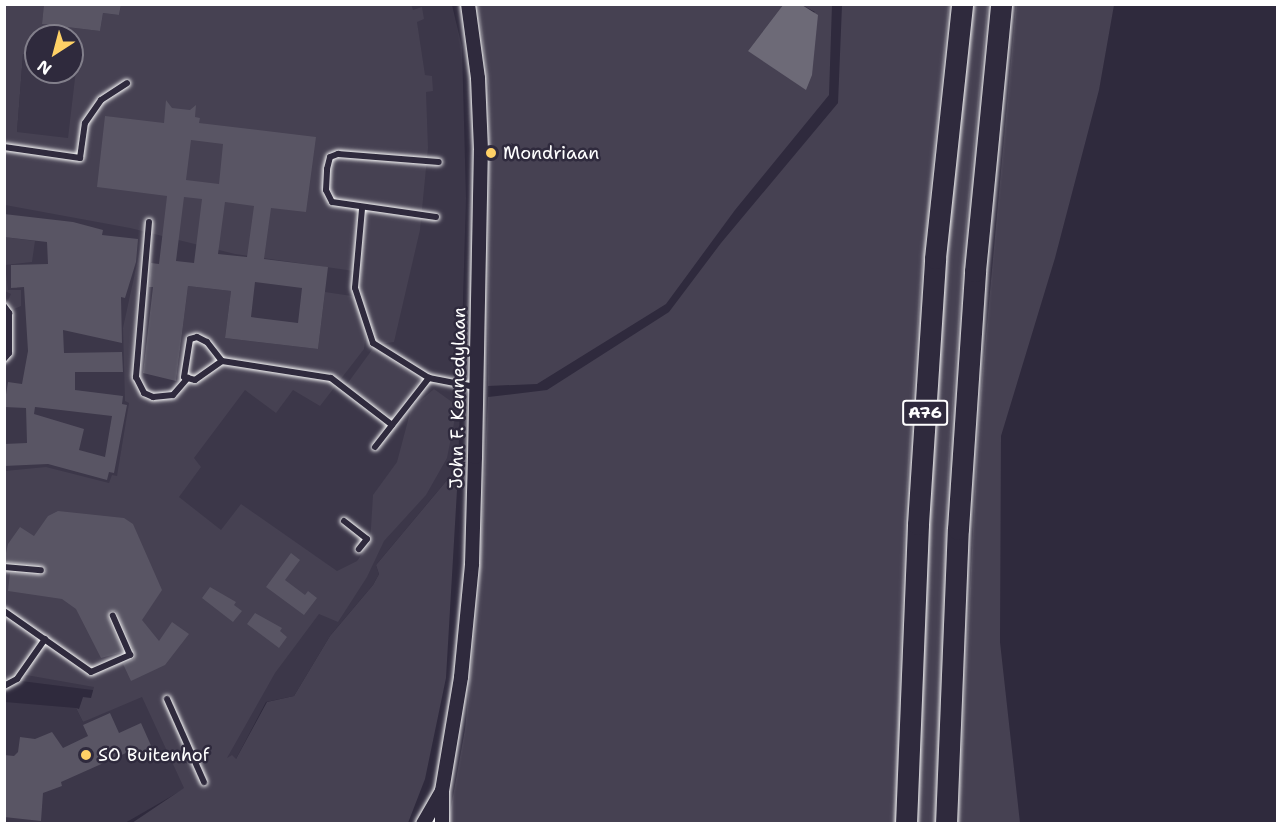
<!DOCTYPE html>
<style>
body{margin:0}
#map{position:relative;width:1282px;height:828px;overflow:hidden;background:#2f2a3d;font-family:"Shantell Sans",sans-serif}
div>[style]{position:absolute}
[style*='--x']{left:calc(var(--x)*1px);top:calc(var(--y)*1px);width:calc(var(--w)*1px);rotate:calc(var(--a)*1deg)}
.built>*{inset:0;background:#3c3749}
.green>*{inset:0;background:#464152;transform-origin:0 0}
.water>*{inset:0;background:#6d6a77}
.building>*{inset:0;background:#595564}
.roads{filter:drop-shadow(0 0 2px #fff) drop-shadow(0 0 2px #fff)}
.service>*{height:6px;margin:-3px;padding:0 3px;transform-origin:3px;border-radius:3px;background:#2f2a3d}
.tertiary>*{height:14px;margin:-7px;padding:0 7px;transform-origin:7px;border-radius:7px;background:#2f2a3d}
.motorway>*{height:21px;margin:-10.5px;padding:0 10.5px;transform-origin:10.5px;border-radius:10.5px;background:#2f2a3d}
.dots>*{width:16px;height:16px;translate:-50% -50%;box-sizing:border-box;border:3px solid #2f2a3d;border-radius:50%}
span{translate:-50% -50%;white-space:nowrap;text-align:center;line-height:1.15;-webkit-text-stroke:5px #2f2a3d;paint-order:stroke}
.shield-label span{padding:2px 4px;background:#2f2a3d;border:2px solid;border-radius:4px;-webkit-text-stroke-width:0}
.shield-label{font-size:16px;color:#fff;font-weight:700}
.poi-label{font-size:18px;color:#fff}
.left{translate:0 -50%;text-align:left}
.street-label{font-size:18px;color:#fff}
.frame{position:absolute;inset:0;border:6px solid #fff;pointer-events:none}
.north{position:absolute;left:24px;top:24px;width:60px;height:60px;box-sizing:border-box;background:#2f2a3d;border:2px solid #827f8b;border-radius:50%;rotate:216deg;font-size:16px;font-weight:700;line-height:24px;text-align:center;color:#fff}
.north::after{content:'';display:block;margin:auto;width:21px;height:27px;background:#ffd166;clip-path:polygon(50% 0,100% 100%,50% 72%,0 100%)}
</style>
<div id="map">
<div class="built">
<i style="clip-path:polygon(evenodd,44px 5px,452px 5px,462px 47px,466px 198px,458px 473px,453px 473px,376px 565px,379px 574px,373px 585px,330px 636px,294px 696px,266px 702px,236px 759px,125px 823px,5px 823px,5px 702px,76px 708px,83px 722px,132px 695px,5px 679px,5px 131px,17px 131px,23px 54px,44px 5px,36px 36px,72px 36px,72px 72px,36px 72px,36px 36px)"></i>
</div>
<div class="green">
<i style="clip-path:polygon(evenodd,411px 4px,413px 10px,422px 7px,424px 19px,417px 22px,425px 75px,432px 76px,433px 91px,426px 92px,428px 148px,420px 230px,394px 342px,379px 344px,366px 330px,364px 349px,320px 406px,293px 390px,276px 413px,245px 390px,194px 458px,201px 467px,179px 497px,221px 530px,241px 504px,337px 571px,357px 561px,370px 543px,373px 495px,397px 462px,411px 409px,434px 389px,452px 402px,456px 413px,447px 458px,426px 495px,384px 541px,367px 577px,338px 622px,319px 614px,275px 673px,227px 758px,232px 755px,236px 759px,267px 702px,294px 696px,330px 636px,373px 585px,379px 574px,376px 565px,453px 473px,458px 473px,446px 678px,425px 779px,408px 823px,132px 823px,184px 788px,142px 697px,83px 722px,76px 708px,79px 709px,83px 697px,91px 698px,94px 687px,15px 673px,5px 679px,5px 471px,46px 467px,109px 483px,112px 475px,117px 476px,129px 403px,125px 401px,123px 328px,142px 240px,131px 376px,142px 398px,151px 400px,177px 397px,189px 384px,176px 381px,188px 286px,231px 291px,225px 338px,318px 349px,325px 292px,352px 296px,362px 304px,361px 272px,235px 254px,130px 228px,5px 205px,5px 5px,44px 5px,42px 24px,100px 31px,103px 13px,119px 15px,121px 5px,411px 4px,36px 36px,72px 36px,72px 60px,77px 61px,68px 138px,17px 132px,23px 54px,36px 55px,36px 36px)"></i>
<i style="clip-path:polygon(478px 5px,783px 5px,748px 51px,815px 12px,802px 5px,832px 5px,829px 95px,735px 210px,666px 304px,537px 384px,488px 386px,489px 89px)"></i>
<i style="clip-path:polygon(842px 5px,949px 5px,920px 293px,905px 521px,896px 823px,448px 824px,465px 729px,479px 590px,488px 397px,547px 390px,669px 312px,721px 243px,838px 103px)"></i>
<i style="clip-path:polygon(971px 5px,988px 5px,965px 237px,949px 460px,935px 823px,915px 824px,934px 374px)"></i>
<i style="clip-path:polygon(1016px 5px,1114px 5px,1099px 90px,1055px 258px,1001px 436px,1000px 642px,1020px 823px,958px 823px,979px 413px)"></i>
<i style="clip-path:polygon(4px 237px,35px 241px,32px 262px,5px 265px,8px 290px,21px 290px,21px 306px,14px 309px,7px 302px,11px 294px,5px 291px)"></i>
<i style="left:374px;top:347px;width:56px;height:47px;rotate:36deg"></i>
</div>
<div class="water">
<i style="clip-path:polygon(783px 5px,802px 5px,818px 15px,812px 75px,806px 90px,748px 51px)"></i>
</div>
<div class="building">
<i style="clip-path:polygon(44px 4px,121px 4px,119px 15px,103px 13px,100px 31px,42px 24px)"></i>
<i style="clip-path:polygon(evenodd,166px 100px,172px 108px,190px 110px,196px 105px,195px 117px,200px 118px,199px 123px,316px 137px,306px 212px,271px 208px,264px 259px,328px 267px,318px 349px,225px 338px,231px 291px,188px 286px,176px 381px,143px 373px,153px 287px,149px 287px,151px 263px,159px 264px,167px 196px,97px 187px,105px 116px,164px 123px,166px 100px,191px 140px,223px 144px,219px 184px,186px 180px,191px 140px,166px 100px,184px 197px,202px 199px,194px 263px,176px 261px,184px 197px,166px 100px,225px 202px,254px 206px,247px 257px,218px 254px,225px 202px,166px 100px,255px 282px,302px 288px,298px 323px,251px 317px,255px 282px)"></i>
<i style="clip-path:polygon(evenodd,4px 214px,73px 222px,103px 230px,102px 235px,138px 239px,136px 262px,125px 298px,121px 297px,122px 343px,63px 330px,64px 353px,122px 352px,123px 372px,75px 372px,75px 390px,123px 396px,122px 404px,127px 405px,114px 473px,109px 472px,107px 480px,48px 464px,4px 466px,4px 444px,27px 443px,26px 408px,4px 407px,8px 382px,22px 384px,28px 351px,24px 287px,11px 288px,11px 265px,48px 264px,47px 242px,4px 237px,4px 214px,35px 407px,112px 416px,105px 457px,79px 450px,84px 429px,34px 414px,35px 407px)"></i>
<i style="clip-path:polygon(58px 511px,124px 518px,133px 524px,162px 590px,142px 620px,159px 641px,172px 622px,189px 634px,165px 665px,131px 681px,123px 664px,134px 659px,135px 653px,116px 611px,110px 611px,108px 618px,123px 652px,101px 658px,76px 609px,62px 599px,8px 591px,10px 573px,41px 575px,46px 570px,41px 565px,4px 562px,8px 544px,20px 527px,34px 536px,48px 516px)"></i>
<i style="clip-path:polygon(291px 553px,300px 560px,285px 580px,305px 595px,308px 591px,317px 598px,304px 615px,266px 587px)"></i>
<i style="clip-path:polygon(210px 587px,236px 602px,234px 605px,242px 611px,233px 622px,202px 598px)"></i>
<i style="clip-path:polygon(255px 613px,282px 628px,280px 631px,287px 637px,279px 648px,247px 624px)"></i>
<i style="clip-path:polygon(110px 713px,119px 733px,141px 723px,153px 750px,128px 761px,126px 753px,61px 782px,62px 786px,43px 793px,41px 821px,4px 817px,4px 755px,14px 756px,18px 752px,20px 737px,35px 739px,52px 732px,63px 748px,88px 736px,83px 725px)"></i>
</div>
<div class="roads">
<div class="service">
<i style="--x:4;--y:147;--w:77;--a:8.2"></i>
<i style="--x:80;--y:158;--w:35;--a:-82"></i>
<i style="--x:85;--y:123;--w:28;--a:-55"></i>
<i style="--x:101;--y:100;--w:31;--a:-33"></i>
<i style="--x:362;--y:209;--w:79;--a:95.1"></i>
<i style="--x:355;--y:288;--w:58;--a:71.9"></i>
<i style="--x:373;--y:343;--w:66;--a:32"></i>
<i style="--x:429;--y:378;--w:47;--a:11.1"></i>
<i style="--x:436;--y:217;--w:105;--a:-171.8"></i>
<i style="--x:332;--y:202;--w:13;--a:-117"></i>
<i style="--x:326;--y:190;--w:21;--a:-87"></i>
<i style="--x:327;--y:169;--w:12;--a:-76"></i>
<i style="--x:330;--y:157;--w:9;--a:-21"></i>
<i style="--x:338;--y:154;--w:101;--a:4.5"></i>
<i style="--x:149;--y:222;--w:156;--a:94.8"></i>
<i style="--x:136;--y:377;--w:18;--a:63"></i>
<i style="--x:144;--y:393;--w:10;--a:24"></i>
<i style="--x:153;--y:397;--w:20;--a:-6"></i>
<i style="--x:173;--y:395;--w:23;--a:-49"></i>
<i style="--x:4;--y:306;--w:9;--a:54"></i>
<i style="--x:9;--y:313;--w:40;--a:90"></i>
<i style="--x:9;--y:353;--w:8;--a:130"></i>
<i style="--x:222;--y:361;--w:33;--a:145"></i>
<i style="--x:195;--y:380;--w:11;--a:-165"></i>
<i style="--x:184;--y:377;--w:38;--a:-81"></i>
<i style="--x:190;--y:339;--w:7;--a:-16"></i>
<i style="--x:197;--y:337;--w:11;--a:27"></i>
<i style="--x:207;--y:342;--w:24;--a:52"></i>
<i style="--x:222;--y:361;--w:110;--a:8.9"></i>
<i style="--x:331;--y:378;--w:77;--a:37.6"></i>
<i style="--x:375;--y:447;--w:88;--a:-52"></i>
<i style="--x:344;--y:521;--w:29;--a:38"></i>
<i style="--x:367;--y:539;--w:13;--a:129"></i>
<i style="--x:4;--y:567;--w:37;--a:5"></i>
<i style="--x:4;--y:611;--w:106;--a:35"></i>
<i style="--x:91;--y:672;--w:43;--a:-23.6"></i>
<i style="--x:130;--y:655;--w:43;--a:-113.6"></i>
<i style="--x:4;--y:686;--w:15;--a:-28"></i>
<i style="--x:17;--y:679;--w:49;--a:-55"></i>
<i style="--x:167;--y:699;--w:91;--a:66"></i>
</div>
<div class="tertiary">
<i style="--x:423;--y:824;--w:38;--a:-60"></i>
<i style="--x:442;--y:824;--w:33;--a:-90"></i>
<i style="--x:442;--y:791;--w:116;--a:-80.5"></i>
<i style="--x:461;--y:677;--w:114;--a:-84.4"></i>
<i style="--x:472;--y:564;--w:107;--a:-88.4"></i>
<i style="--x:475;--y:457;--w:307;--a:-88.9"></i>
<i style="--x:481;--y:150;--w:72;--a:-92.4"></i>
<i style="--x:478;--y:78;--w:75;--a:-97.7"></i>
</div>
<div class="motorway">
<i style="--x:906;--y:824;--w:300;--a:-87.7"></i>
<i style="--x:918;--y:524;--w:267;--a:-86.3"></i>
<i style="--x:935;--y:258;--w:255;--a:-83.9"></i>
<i style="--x:946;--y:824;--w:295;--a:-87.7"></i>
<i style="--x:958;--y:529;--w:259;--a:-86.2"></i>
<i style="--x:975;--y:271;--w:268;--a:-84.4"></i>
</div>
</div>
<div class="dots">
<i style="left:491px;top:153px;background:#ffd166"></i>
<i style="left:86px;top:755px;background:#ffd166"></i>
</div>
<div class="shield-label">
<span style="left:925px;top:413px">A76</span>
</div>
<div class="poi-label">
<span class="left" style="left:503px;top:153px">Mondriaan</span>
<span class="left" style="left:98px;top:755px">SO Buitenhof</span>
</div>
<div class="street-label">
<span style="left:458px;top:398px;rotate:-89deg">John F. Kennedylaan</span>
</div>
<div class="frame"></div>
<div class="north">N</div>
</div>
